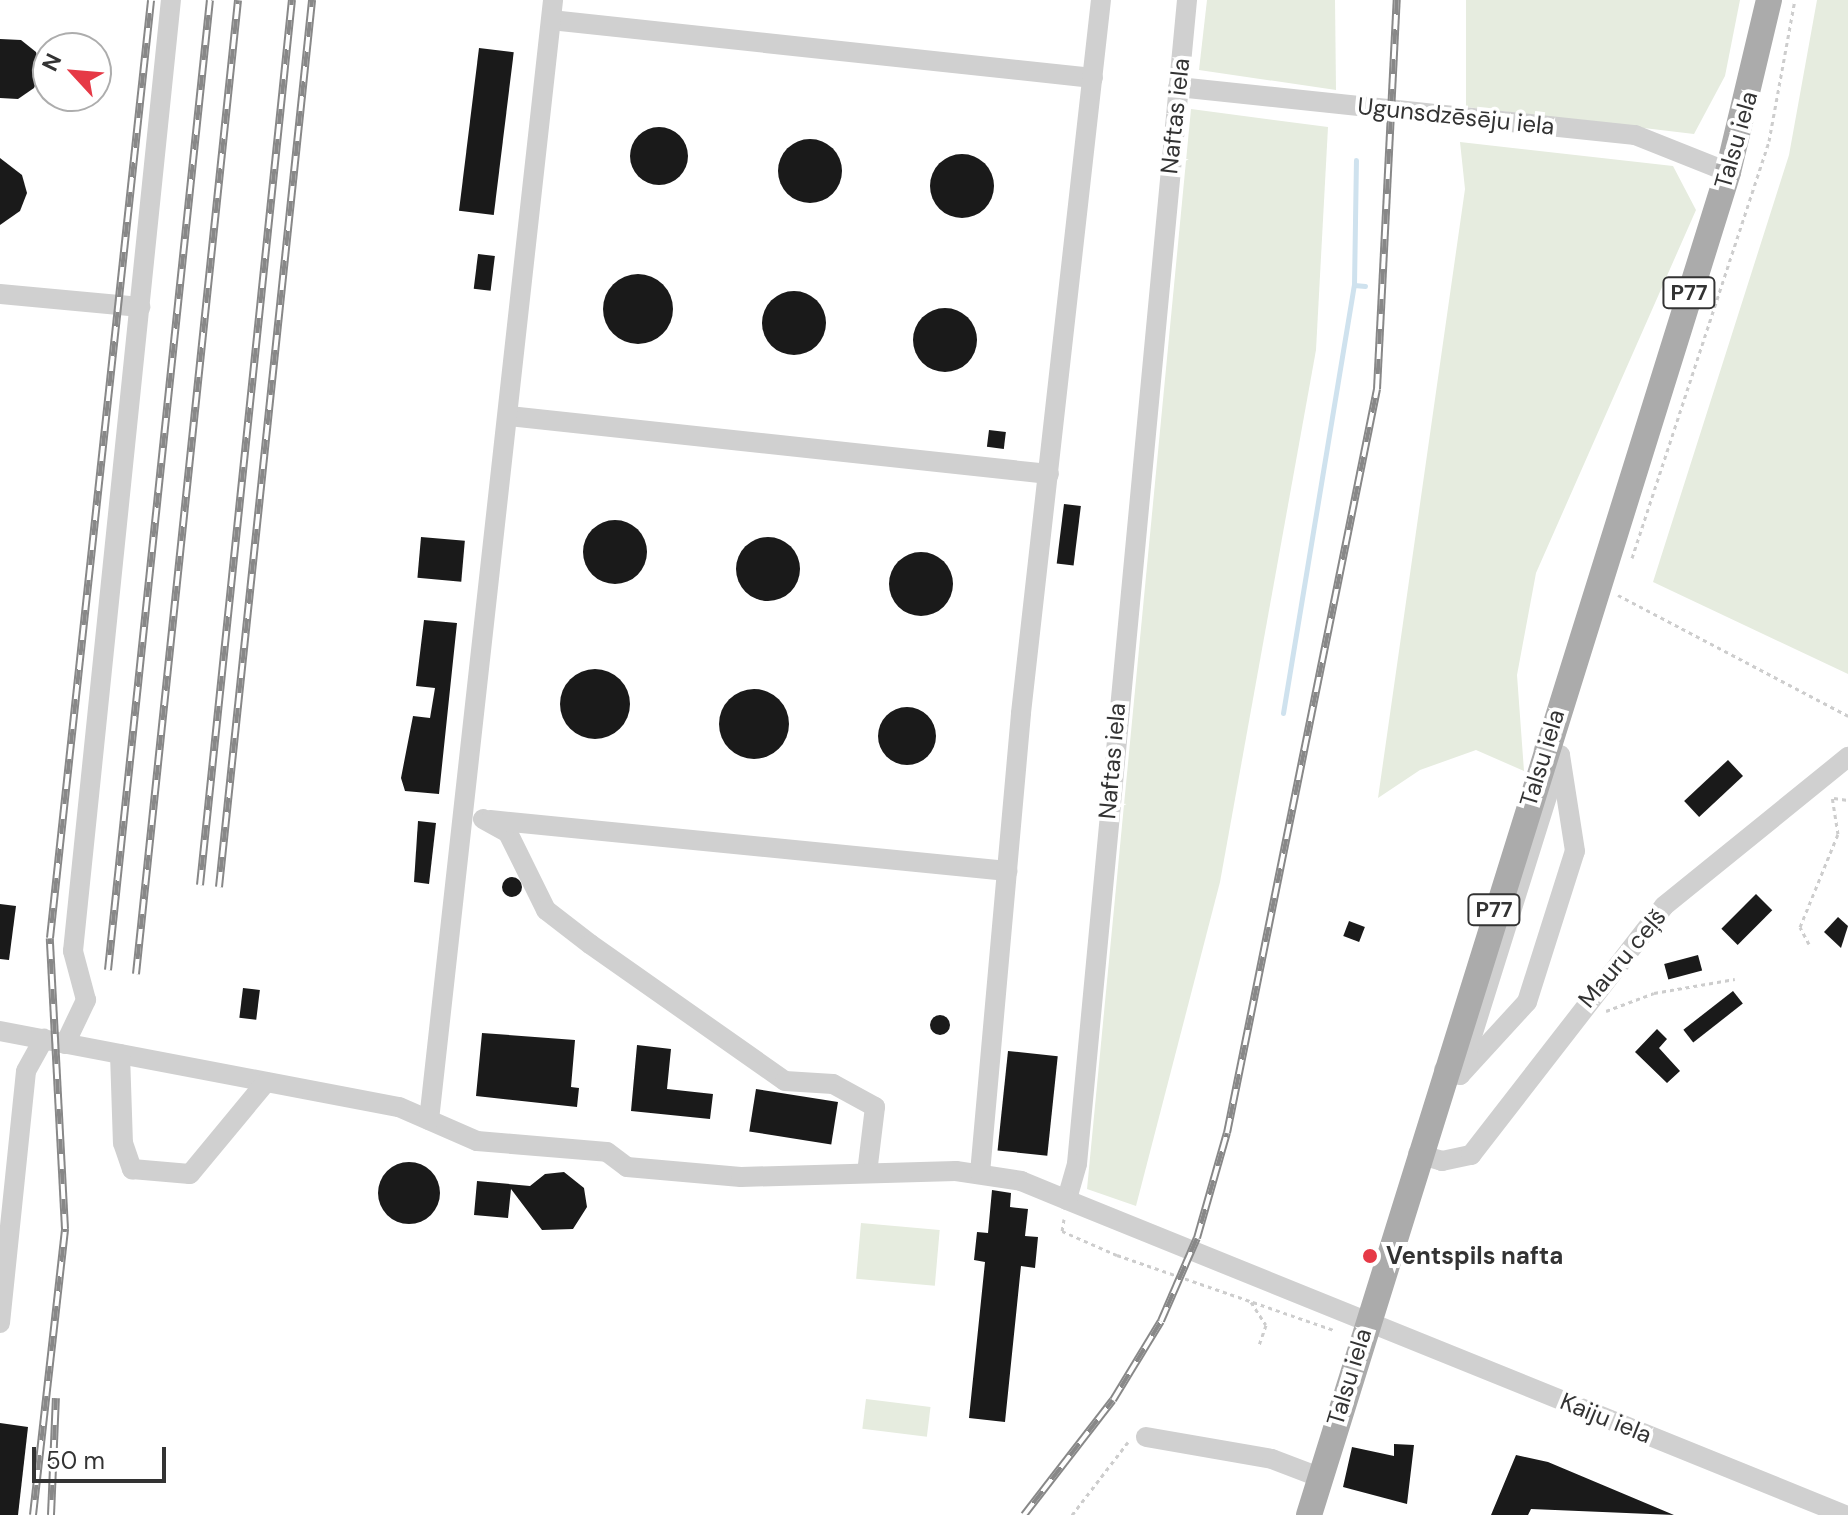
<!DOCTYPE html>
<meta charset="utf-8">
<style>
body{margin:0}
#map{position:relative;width:1848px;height:1515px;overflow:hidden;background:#fff;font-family:"DM Sans",sans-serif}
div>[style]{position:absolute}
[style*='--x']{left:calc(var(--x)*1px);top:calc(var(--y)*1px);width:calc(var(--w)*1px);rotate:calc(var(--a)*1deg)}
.green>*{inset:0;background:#e6ecdf;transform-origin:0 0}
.stream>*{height:5px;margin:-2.5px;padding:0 2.5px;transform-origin:2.5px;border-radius:2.5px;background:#cfe2ee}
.building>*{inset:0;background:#1a1a1a;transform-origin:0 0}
.round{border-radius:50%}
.path>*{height:3px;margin-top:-1.5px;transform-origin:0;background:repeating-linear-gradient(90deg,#cdcdcd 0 4px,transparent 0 8px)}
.minor>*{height:20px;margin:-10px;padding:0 10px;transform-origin:10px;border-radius:10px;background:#d0d0d0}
.major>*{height:26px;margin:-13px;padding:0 13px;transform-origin:13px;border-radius:13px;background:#ababab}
.rail>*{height:8px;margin-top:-4px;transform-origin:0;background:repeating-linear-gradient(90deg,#fff 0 15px,#888 0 30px);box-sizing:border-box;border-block:2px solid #888}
.dots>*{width:22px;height:22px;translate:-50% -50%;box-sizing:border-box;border:4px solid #fff;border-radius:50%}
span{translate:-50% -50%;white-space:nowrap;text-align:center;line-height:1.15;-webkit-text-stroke:8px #fff;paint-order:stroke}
.shield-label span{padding:2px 6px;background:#fff;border:2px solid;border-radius:6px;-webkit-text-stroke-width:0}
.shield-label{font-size:22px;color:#333;font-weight:700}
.street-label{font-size:24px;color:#333}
.poi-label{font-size:24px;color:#333;font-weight:700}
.left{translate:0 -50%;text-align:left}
.north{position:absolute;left:32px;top:32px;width:80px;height:80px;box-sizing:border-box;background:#fff;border:2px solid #adadad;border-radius:50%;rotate:296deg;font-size:22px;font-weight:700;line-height:32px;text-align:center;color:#333}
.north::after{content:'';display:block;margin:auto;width:28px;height:36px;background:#e63946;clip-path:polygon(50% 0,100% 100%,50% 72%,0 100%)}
.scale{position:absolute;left:32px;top:1447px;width:134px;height:36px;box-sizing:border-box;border:4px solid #333;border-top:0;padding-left:10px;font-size:24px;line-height:28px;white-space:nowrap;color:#333;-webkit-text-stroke:6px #fff;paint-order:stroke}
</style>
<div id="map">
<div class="green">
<i style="clip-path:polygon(1207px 0,1335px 0,1336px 90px,1199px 70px)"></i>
<i style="clip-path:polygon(1466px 0,1740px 0,1725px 76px,1694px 134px,1466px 107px)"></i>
<i style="clip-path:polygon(1817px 0,1848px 0,1848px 674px,1653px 582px,1789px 155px)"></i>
<i style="clip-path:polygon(1191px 109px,1328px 127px,1316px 350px,1220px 882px,1136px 1206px,1087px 1189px)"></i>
<i style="clip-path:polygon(1460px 142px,1673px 166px,1696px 210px,1536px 573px,1517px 675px,1524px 771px,1476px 750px,1420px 770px,1378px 798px,1465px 189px)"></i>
<i style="left:861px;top:1223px;width:79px;height:56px;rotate:5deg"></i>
<i style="left:866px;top:1399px;width:65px;height:30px;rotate:7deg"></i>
</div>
<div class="stream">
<i style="--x:1354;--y:285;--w:11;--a:5"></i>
<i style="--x:1283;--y:713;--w:434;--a:-80.6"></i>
<i style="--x:1354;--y:285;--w:125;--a:-89.1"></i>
</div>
<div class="building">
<i style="clip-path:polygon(0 39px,21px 40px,36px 52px,41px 70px,34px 88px,18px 99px,0 98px)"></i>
<i style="left:479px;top:48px;width:35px;height:164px;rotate:7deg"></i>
<i class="round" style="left:630px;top:127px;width:58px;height:58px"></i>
<i class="round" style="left:778px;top:139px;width:64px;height:64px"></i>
<i class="round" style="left:930px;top:154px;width:64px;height:64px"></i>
<i style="clip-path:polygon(0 158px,22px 175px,27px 193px,20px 211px,0 225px)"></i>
<i style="left:478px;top:254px;width:17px;height:35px;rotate:7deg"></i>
<i class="round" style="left:603px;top:274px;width:70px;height:70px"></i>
<i class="round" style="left:762px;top:291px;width:64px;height:64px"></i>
<i class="round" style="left:913px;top:308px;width:64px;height:64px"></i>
<i style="left:989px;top:430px;width:17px;height:17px;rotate:7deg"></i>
<i style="left:1064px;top:504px;width:17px;height:60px;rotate:7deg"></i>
<i class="round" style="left:583px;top:520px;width:64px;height:64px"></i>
<i style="left:421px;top:537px;width:44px;height:41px;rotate:5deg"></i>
<i class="round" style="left:736px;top:537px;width:64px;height:64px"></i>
<i class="round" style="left:889px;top:552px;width:64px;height:64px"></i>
<i style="clip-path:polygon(424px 620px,457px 623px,439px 794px,405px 791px,401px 778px,413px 716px,430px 718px,435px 688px,416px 686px)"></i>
<i class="round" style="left:560px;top:669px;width:70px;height:70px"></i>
<i class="round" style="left:719px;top:689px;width:70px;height:70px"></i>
<i class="round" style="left:878px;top:707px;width:58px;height:58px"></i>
<i style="left:1728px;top:760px;width:22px;height:60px;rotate:47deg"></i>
<i style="clip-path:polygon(418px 821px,436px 823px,429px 884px,414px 882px)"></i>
<i class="round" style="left:502px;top:877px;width:20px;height:20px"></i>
<i style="left:1756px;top:894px;width:23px;height:49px;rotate:45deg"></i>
<i style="clip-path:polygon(0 904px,16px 906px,9px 960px,0 959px)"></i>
<i style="clip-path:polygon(1838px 917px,1848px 926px,1841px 948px,1824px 932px)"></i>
<i style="left:1349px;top:921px;width:17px;height:16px;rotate:21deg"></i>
<i style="left:1698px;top:955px;width:16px;height:35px;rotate:75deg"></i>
<i style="left:243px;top:988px;width:17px;height:30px;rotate:7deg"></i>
<i style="left:1733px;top:991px;width:16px;height:63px;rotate:52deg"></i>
<i class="round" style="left:930px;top:1015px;width:20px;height:20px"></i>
<i style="clip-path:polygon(1657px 1029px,1667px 1039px,1659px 1048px,1680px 1071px,1667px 1083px,1635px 1052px)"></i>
<i style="clip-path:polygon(482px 1033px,575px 1040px,571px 1087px,579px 1088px,577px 1107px,476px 1096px)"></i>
<i style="clip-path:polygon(637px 1045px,671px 1049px,667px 1089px,713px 1094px,710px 1119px,631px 1111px)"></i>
<i style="left:1008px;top:1051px;width:50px;height:100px;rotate:6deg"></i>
<i style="left:756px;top:1089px;width:83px;height:43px;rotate:9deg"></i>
<i class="round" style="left:378px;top:1162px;width:62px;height:62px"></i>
<i style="clip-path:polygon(545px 1174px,564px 1172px,584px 1188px,587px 1207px,573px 1229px,542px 1230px,511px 1189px,508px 1218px,474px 1215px,477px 1181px,530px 1186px)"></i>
<i style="clip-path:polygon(992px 1190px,1011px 1193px,1010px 1207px,1028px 1209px,1025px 1236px,1038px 1237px,1035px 1268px,1021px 1266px,1005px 1422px,969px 1418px,985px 1262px,974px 1260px,977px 1232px,988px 1233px)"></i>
<i style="clip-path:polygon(0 1423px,28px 1427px,18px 1515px,0 1515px)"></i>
<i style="clip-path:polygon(1394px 1444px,1414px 1445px,1407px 1504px,1343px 1487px,1352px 1447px,1394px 1456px)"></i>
<i style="clip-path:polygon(1516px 1455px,1548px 1462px,1674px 1515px,1531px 1509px,1528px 1515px,1491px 1515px)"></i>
</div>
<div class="path">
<i style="--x:1632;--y:558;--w:439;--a:-71.8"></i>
<i style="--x:1769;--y:141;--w:143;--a:-79.6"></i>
<i style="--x:1618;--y:595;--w:260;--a:27.7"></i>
<i style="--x:1834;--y:798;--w:14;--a:8"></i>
<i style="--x:1809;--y:944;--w:19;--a:-118"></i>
<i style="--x:1800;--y:927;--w:100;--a:-67.8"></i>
<i style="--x:1838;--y:834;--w:36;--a:-99"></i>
<i style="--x:1606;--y:1011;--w:51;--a:-20.6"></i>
<i style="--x:1654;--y:993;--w:82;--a:-9.8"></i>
<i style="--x:1064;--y:1219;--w:12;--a:99"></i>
<i style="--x:1062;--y:1231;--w:60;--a:23.6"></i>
<i style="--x:1117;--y:1255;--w:229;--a:19.1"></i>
<i style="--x:1251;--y:1302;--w:27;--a:57"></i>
<i style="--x:1266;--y:1325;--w:21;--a:109"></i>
<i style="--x:1072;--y:1515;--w:92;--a:-52.5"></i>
</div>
<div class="minor">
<i style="--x:1187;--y:0;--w:1169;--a:95.4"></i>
<i style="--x:1077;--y:1164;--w:37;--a:106"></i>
<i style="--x:1067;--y:1200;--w:839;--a:22.04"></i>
<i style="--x:551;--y:20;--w:545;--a:6.11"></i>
<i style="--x:1178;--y:87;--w:460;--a:6"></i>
<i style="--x:1635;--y:135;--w:100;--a:21.7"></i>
<i style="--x:0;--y:294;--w:141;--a:5.3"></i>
<i style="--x:509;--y:416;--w:543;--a:6.13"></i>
<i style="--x:483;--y:819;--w:29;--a:29"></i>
<i style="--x:508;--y:833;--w:86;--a:63.7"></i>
<i style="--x:546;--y:910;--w:56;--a:37.7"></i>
<i style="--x:590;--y:944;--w:238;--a:35.1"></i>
<i style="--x:785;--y:1081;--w:48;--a:3.6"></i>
<i style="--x:833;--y:1084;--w:48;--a:28.7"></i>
<i style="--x:875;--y:1107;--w:66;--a:96.9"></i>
<i style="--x:490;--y:820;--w:520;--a:5.63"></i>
<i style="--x:0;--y:1031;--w:406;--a:10.8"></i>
<i style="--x:399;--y:1107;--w:85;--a:23.6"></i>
<i style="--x:477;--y:1141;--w:130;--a:4.8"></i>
<i style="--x:607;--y:1152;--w:25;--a:37"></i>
<i style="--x:627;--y:1167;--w:114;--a:5"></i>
<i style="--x:741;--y:1177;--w:215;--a:-1.6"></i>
<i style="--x:956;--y:1171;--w:66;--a:8.7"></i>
<i style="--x:1021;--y:1181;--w:50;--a:22.4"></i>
<i style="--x:65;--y:1044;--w:49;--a:-64.5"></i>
<i style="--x:86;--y:1000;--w:51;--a:-104.9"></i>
<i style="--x:73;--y:951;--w:956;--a:-84.12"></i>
<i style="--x:120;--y:1054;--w:89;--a:88.1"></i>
<i style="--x:123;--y:1143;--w:28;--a:71"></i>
<i style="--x:132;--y:1169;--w:58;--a:4.9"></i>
<i style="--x:190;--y:1174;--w:119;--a:-50.4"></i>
<i style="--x:1444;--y:1070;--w:17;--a:17"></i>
<i style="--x:1460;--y:1075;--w:99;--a:-47.5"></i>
<i style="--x:1527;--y:1002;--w:158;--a:-72.4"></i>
<i style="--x:1575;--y:851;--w:97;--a:-98.9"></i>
<i style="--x:1560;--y:755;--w:17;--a:-163"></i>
<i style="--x:1461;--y:1071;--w:324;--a:-72.6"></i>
<i style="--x:429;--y:1120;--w:1127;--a:-83.68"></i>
<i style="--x:1418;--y:1154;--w:25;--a:16"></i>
<i style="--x:1442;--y:1161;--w:30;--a:-12"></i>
<i style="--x:1471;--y:1155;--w:315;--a:-52.2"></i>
<i style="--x:1664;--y:906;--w:237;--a:-39"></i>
<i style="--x:980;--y:1173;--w:462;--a:-84.9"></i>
<i style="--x:1021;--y:713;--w:717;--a:-83.6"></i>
<i style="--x:0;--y:1323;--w:253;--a:-84.1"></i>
<i style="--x:26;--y:1071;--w:37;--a:-61"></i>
<i style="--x:1146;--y:1437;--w:128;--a:9.9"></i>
<i style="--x:1272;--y:1459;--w:50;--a:21"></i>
</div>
<div class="major">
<i style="--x:1309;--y:1515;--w:1407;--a:-72.67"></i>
<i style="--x:1728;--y:172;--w:177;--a:-76.6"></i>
</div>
<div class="rail">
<i style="--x:200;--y:885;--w:890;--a:-84.07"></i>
<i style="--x:219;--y:887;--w:892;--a:-84.01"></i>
<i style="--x:108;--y:970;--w:975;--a:-84"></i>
<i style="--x:136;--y:974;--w:979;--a:-84.02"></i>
<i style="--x:33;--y:1515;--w:288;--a:-83.6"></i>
<i style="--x:65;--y:1229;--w:291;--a:-93"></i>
<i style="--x:50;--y:938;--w:943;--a:-83.85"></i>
<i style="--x:51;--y:1515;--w:117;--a:-87.6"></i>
<i style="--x:1024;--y:1515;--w:145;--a:-52.3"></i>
<i style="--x:1113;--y:1400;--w:92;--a:-58.7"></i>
<i style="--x:1161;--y:1321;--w:90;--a:-66.6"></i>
<i style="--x:1197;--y:1238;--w:109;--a:-74.1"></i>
<i style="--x:1227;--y:1133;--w:759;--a:-78.6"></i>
<i style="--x:1377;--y:389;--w:390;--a:-87.1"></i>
</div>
<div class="dots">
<i style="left:1370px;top:1256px;background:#e63946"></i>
</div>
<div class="shield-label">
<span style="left:1689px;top:293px">P77</span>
<span style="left:1494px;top:910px">P77</span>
</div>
<div class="street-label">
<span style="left:1175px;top:116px;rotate:-84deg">Naftas iela</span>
<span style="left:1456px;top:116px;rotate:6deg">Ugunsdzēsēju iela</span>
<span style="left:1736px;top:140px;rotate:-74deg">Talsu iela</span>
<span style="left:1542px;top:758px;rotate:-73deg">Talsu iela</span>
<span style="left:1112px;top:761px;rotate:-85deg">Naftas iela</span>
<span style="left:1622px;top:958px;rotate:-50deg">Mauru ceļš</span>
<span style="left:1349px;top:1377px;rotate:-73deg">Talsu iela</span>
<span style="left:1606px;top:1418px;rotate:22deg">Kaiju iela</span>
</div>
<div class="poi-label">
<span class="left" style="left:1386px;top:1256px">Ventspils nafta</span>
</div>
<div class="north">N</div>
<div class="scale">50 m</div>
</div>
